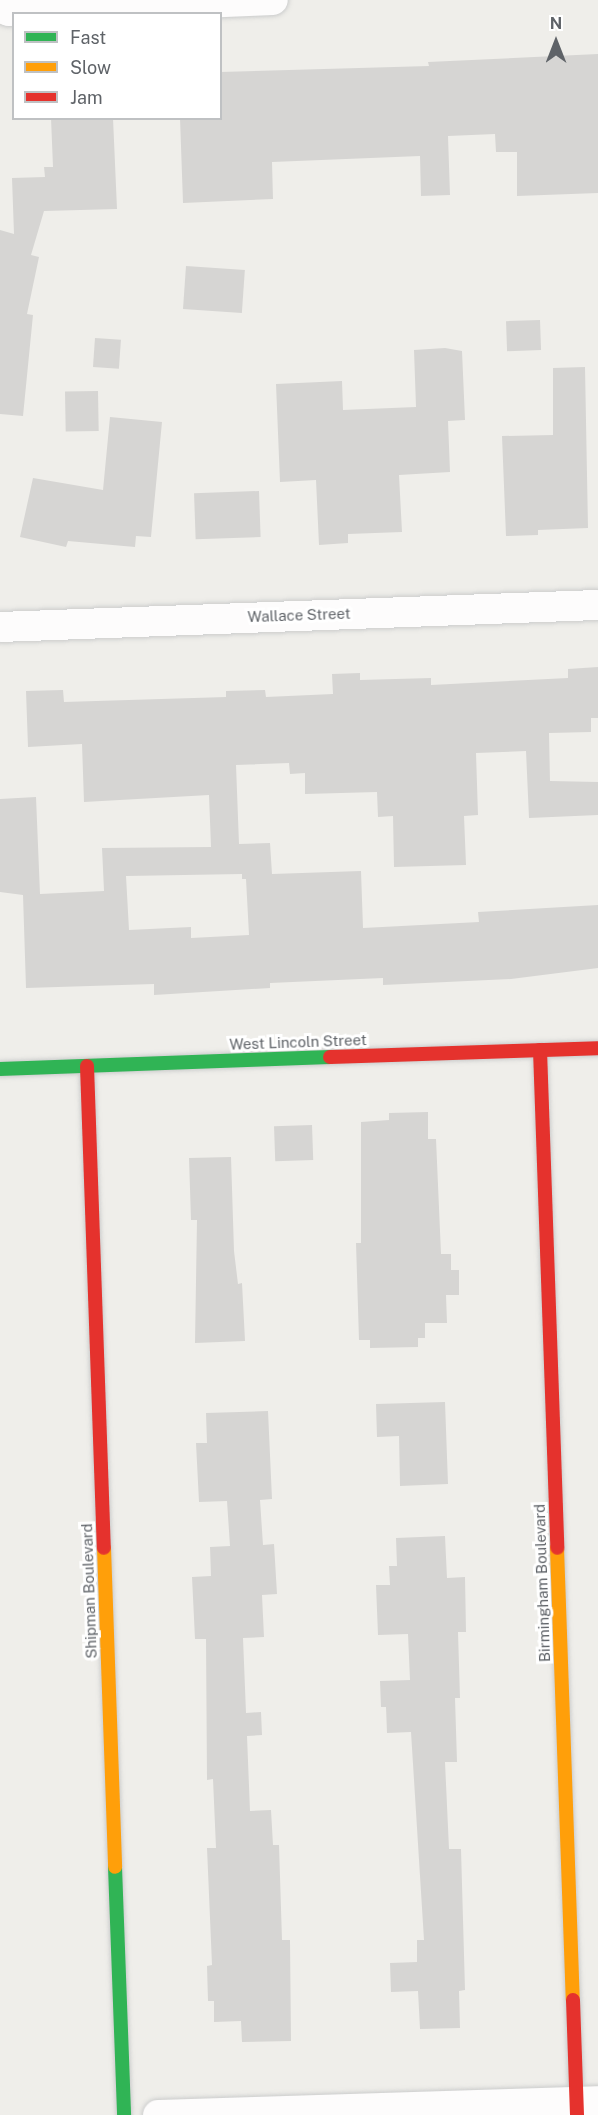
<!DOCTYPE html>
<html>
<head>
<meta charset="utf-8">
<style>
  body { margin:0 }
  #map { position:relative; width:598px; height:2115px; overflow:hidden; background:#efeeea; font-family:"Public Sans",sans-serif }
  div>[style] { position:absolute }
  [style*='--x'] { left:calc(var(--x)*1px); top:calc(var(--y)*1px); width:calc(var(--w)*1px); rotate:calc(var(--a)*1deg) }
  .building>* { inset:0; background:#d6d5d3; transform-origin:0 0 }
  .roads { filter:drop-shadow(0 0 2px #cbcccc) drop-shadow(0 0 2px #cbcccc) }
  .street>* { height:30px; margin:-15px; padding:0 15px; transform-origin:15px; border-radius:15px; background:#fdfcfc }
  .fast>* { height:14px; margin:-7px; padding:0 7px; transform-origin:7px; border-radius:7px; background:#30b455 }
  .slow>* { height:14px; margin:-7px; padding:0 7px; transform-origin:7px; border-radius:7px; background:#ff9f0a }
  .jam>* { height:14px; margin:-7px; padding:0 7px; transform-origin:7px; border-radius:7px; background:#e5322d }
  span { translate:-50% -50%; white-space:nowrap; text-align:center; line-height:1.15; -webkit-text-stroke:6px #fff; paint-order:stroke }
  .street-label { font-size:15px; color:#5f6368 }
  .legend { position:absolute; left:12px; top:12px; width:210px; height:108px; box-sizing:border-box; background:#fff; border:2px solid #bfc1c3; margin:0; padding:8px 10px; list-style:none; font-size:18px; color:#5f6368 }
  .legend li { display:flex; align-items:center; gap:12px; height:30px }
  .legend b { width:30px; border:2px solid #bfc1c3 }
  .north { position:absolute; left:526px; top:12px; width:60px; height:60px; -webkit-text-stroke:4px #fff; paint-order:stroke; rotate:0deg; font-size:16px; font-weight:700; line-height:24px; text-align:center; color:#5f6368 }
  .north::after { content:''; display:block; margin:auto; width:21px; height:27px; background:#5f6368; clip-path:polygon(50% 0,100% 100%,50% 72%,0 100%) }
</style>
</head>
<body>
<div id="map">
  <div class="building">
    <i style="clip-path:polygon(598px 54px,598px 193px,517px 196px,517px 152px,496px 152px,495px 134px,448px 136px,450px 195px,421px 196px,420px 156px,272px 162px,273px 199px,183px 203px,180px 118px,220px 118px,220px 72px,429px 66px,428px 62px)"></i>
    <i style="clip-path:polygon(51px 118px,113px 118px,117px 209px,44px 211px,31px 255px,39px 257px,27px 314px,33px 315px,23px 416px,0 414px,0 230px,14px 234px,12px 178px,45px 177px,44px 167px,53px 167px)"></i>
    <i style="left:186px;top:266px;width:59px;height:43px;rotate:4deg"></i>
    <i style="left:540px;top:320px;width:30px;height:34px;rotate:88deg"></i>
    <i style="left:95px;top:338px;width:26px;height:29px;rotate:4deg"></i>
    <i style="clip-path:polygon(445px 348px,462px 351px,465px 420px,448px 421px,450px 472px,399px 475px,402px 532px,348px 534px,348px 543px,319px 545px,316px 480px,280px 482px,276px 384px,342px 381px,343px 410px,416px 407px,414px 350px)"></i>
    <i style="clip-path:polygon(585px 367px,588px 528px,538px 530px,538px 535px,506px 536px,502px 436px,553px 435px,553px 368px)"></i>
    <i style="left:98px;top:391px;width:40px;height:33px;rotate:89deg"></i>
    <i style="clip-path:polygon(110px 417px,162px 422px,151px 537px,136px 536px,135px 547px,68px 541px,66px 547px,20px 537px,33px 478px,103px 490px)"></i>
    <i style="left:259px;top:491px;width:46px;height:65px;rotate:88deg"></i>
    <i style="clip-path:polygon(evenodd,598px 667px,598px 718px,591px 718px,591px 732px,549px 733px,550px 781px,598px 782px,598px 815px,529px 818px,526px 751px,476px 753px,478px 815px,464px 816px,466px 865px,394px 867px,393px 816px,378px 817px,377px 792px,305px 794px,305px 773px,290px 774px,289px 763px,236px 765px,239px 844px,270px 843px,272px 874px,361px 871px,363px 928px,479px 922px,478px 912px,598px 905px,598px 968px,511px 979px,383px 985px,383px 978px,270px 983px,270px 988px,154px 995px,154px 984px,26px 988px,23px 895px,0 892px,0 799px,36px 797px,40px 894px,104px 891px,102px 848px,211px 847px,209px 795px,84px 802px,82px 744px,28px 747px,26px 691px,63px 690px,64px 702px,226px 697px,226px 691px,265px 690px,266px 697px,333px 694px,332px 674px,360px 673px,360px 680px,431px 678px,431px 685px,568px 678px,568px 669px,598px 667px,242px 874px,242px 879px,246px 879px,249px 935px,191px 938px,191px 927px,129px 930px,126px 876px,242px 874px)"></i>
    <i style="clip-path:polygon(428px 1112px,428px 1139px,436px 1139px,441px 1254px,451px 1254px,451px 1270px,459px 1270px,459px 1295px,446px 1295px,447px 1323px,425px 1323px,425px 1338px,418px 1338px,418px 1347px,370px 1348px,370px 1340px,359px 1340px,356px 1243px,361px 1243px,361px 1122px,389px 1120px,389px 1113px)"></i>
    <i style="left:312px;top:1125px;width:35px;height:38px;rotate:88deg"></i>
    <i style="clip-path:polygon(231px 1157px,234px 1251px,238px 1284px,242px 1283px,245px 1341px,195px 1343px,197px 1220px,191px 1220px,189px 1158px)"></i>
    <i style="clip-path:polygon(445px 1402px,448px 1484px,400px 1486px,399px 1436px,377px 1437px,376px 1404px)"></i>
    <i style="clip-path:polygon(268px 1411px,272px 1499px,260px 1500px,263px 1545px,274px 1544px,277px 1594px,262px 1595px,264px 1637px,243px 1638px,246px 1713px,261px 1712px,262px 1735px,247px 1736px,250px 1811px,271px 1810px,273px 1845px,279px 1845px,282px 1940px,290px 1940px,291px 2041px,242px 2042px,241px 2021px,214px 2022px,214px 2001px,208px 2001px,207px 1966px,212px 1965px,207px 1848px,216px 1848px,213px 1779px,207px 1780px,206px 1639px,195px 1639px,192px 1577px,211px 1576px,210px 1547px,230px 1546px,227px 1501px,199px 1502px,196px 1443px,207px 1443px,206px 1413px)"></i>
    <i style="clip-path:polygon(445px 1536px,447px 1578px,465px 1577px,466px 1632px,458px 1632px,460px 1698px,455px 1698px,457px 1762px,445px 1762px,449px 1849px,461px 1849px,465px 1990px,459px 1991px,460px 2028px,420px 2029px,418px 1991px,391px 1992px,390px 1963px,417px 1962px,417px 1940px,424px 1940px,411px 1732px,387px 1733px,386px 1707px,381px 1707px,380px 1681px,410px 1680px,408px 1634px,378px 1635px,376px 1585px,390px 1585px,389px 1566px,397px 1566px,396px 1538px)"></i>
  </div>
  <div class="roads">
    <div class="street">
      <i style="--x:0;--y:8;--w:9;--a:18"></i>
      <i style="--x:9;--y:11;--w:264;--a:-2.4"></i>
      <i style="--x:0;--y:627;--w:598;--a:-2.11"></i>
      <i style="--x:158;--y:2115;--w:440;--a:-1.8"></i>
    </div>
    <div class="fast">
      <i style="--x:0;--y:1069;--w:330;--a:-2.1"></i>
      <i style="--x:115;--y:1867;--w:248;--a:87.9"></i>
    </div>
    <div class="slow">
      <i style="--x:104;--y:1548;--w:319;--a:88"></i>
      <i style="--x:557;--y:1548;--w:452;--a:88"></i>
    </div>
    <div class="jam">
      <i style="--x:540;--y:1050;--w:498;--a:88"></i>
      <i style="--x:330;--y:1057;--w:268;--a:-1.9"></i>
      <i style="--x:87;--y:1066;--w:482;--a:88"></i>
      <i style="--x:573;--y:2000;--w:115;--a:88"></i>
    </div>
  </div>
  <div class="street-label">
    <span style="left:299px;top:615px;rotate:-2deg">Wallace Street</span>
    <span style="left:298px;top:1042px;rotate:-2deg">West Lincoln Street</span>
    <span style="left:542px;top:1583px;rotate:-92deg">Birmingham Boulevard</span>
    <span style="left:89px;top:1591px;rotate:-92deg">Shipman Boulevard</span>
  </div>
  <ul class="legend">
  <li><b style="height:8px;background:#30b455"></b>Fast</li>
  <li><b style="height:8px;background:#ff9f0a"></b>Slow</li>
  <li><b style="height:8px;background:#e5322d"></b>Jam</li>
  </ul>
  <div class="north">N</div>
</div>
</body>
</html>
